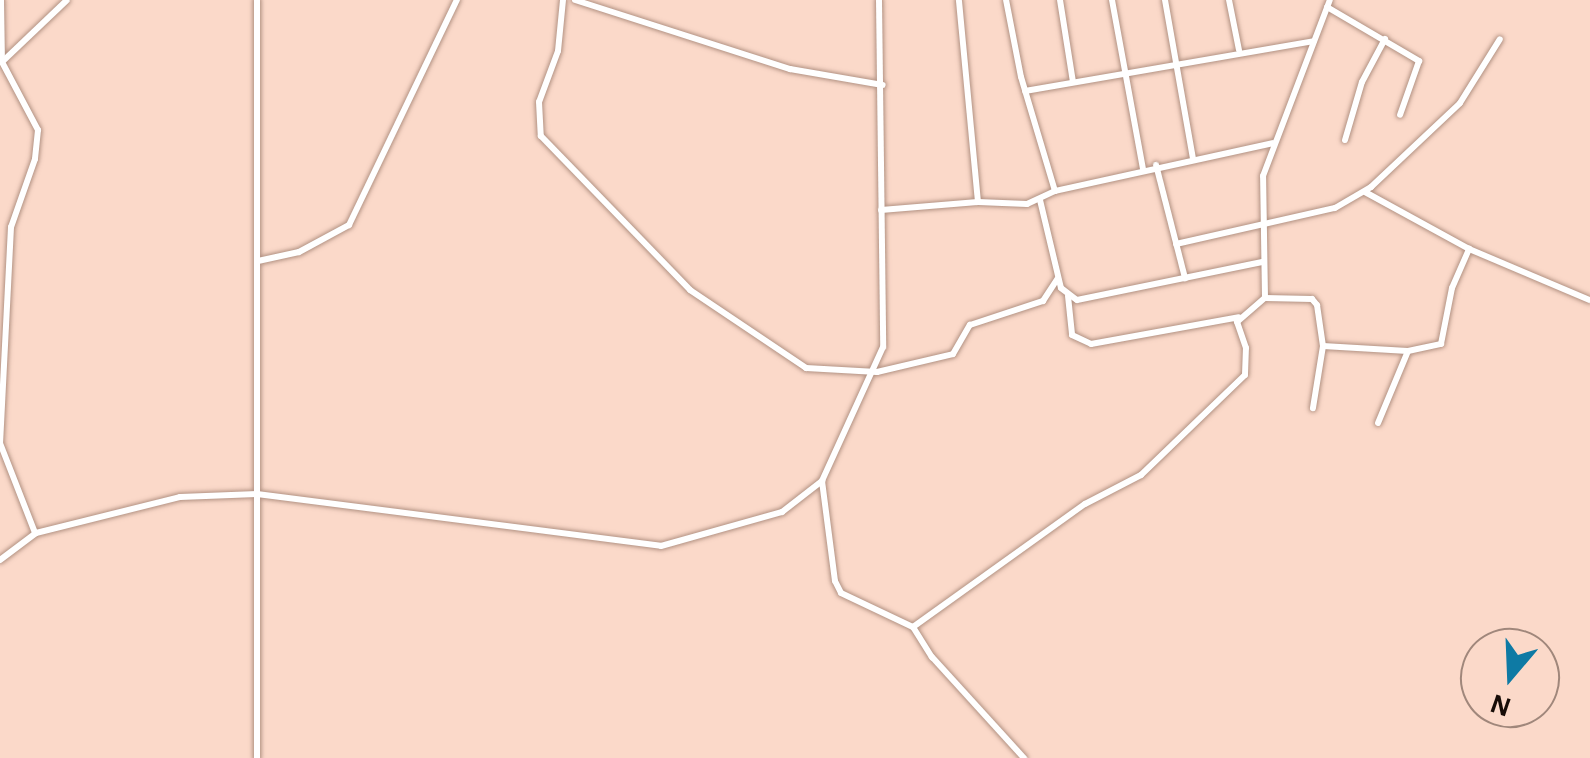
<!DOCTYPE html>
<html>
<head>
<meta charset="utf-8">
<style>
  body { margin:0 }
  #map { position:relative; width:1590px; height:758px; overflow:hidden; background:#fbd9c9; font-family:"Alegreya Sans",sans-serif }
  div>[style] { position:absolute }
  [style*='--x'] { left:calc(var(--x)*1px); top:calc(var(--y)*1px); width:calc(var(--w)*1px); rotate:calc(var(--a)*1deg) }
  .roads { filter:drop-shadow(0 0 2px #b29283) drop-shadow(0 0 2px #b29283) }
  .minor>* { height:6px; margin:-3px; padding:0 3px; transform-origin:3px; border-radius:3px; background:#fff }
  span { translate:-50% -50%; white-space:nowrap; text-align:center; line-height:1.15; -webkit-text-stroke:9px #fbd9c9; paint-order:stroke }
  .north { position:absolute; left:1460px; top:628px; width:100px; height:100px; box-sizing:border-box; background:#fbd9c9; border:2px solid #a0877b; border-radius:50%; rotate:199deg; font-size:28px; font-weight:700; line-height:40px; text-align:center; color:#170c07 }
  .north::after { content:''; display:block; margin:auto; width:35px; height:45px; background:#0e7aa4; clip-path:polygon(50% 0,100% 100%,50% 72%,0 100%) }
</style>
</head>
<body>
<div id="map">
  <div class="roads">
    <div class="minor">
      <i style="--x:1;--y:0;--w:62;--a:89.1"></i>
      <i style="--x:2;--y:62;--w:77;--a:62.1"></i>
      <i style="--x:38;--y:130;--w:29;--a:96"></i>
      <i style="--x:35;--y:159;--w:72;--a:109.4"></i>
      <i style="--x:11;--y:227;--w:216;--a:92.9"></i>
      <i style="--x:0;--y:443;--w:97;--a:68.7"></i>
      <i style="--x:257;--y:0;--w:758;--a:90"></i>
      <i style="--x:563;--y:0;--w:51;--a:95.6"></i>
      <i style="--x:558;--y:51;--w:54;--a:110.4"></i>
      <i style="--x:539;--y:102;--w:34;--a:87"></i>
      <i style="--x:541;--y:136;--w:214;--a:45.9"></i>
      <i style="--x:690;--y:290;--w:140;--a:33.9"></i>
      <i style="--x:806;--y:368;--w:71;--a:3.2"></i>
      <i style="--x:877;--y:372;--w:78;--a:-13.3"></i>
      <i style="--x:953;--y:354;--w:34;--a:-60"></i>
      <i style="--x:970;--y:325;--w:77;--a:-18.2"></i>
      <i style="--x:1043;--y:301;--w:27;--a:-57"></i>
      <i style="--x:575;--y:0;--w:226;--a:17.8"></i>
      <i style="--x:790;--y:69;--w:94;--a:9.8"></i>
      <i style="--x:879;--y:0;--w:347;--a:89.3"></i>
      <i style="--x:883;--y:347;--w:147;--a:114.5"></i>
      <i style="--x:822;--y:481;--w:101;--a:82.6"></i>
      <i style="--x:835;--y:581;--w:13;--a:63"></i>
      <i style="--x:841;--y:593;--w:80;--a:25.3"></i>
      <i style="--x:913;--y:627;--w:36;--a:58"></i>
      <i style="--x:932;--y:657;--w:137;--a:47.7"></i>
      <i style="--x:1060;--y:0;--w:83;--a:81"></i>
      <i style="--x:1112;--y:0;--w:172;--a:79.6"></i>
      <i style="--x:1165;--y:0;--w:160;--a:80"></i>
      <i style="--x:1229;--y:0;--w:51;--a:78.7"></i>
      <i style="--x:1327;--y:7;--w:107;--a:30.4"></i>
      <i style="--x:1419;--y:61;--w:57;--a:109.4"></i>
      <i style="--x:3;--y:61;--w:88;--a:-43.6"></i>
      <i style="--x:1025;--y:91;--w:293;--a:-9.8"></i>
      <i style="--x:1345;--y:140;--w:60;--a:-73.7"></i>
      <i style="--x:1362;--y:82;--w:49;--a:-61.9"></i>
      <i style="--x:1156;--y:165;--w:117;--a:75.6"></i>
      <i style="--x:1055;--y:191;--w:223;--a:-12.4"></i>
      <i style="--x:1365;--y:192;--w:119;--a:28.7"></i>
      <i style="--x:1469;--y:249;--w:131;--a:22.9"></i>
      <i style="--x:1040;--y:200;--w:90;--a:76.6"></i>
      <i style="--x:1061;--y:288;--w:20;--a:37"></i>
      <i style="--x:1077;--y:300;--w:189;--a:-11.6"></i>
      <i style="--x:978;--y:202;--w:49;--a:2.3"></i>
      <i style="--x:1027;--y:204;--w:31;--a:-25"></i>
      <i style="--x:1055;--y:191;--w:119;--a:-106.6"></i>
      <i style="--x:1021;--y:77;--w:78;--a:-101"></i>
      <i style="--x:881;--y:210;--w:97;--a:-4.7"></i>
      <i style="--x:978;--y:202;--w:203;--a:-95.4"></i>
      <i style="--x:1176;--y:244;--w:163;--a:-12.8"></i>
      <i style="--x:1335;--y:208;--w:42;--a:-30.3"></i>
      <i style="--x:1371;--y:187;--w:122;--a:-43.3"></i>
      <i style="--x:1460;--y:103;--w:75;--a:-58"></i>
      <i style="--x:258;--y:261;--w:42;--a:-12.4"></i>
      <i style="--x:299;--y:252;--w:57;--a:-28.4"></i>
      <i style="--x:349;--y:225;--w:250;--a:-64.4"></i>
      <i style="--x:1068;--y:296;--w:39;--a:84"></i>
      <i style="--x:1072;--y:335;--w:21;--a:25"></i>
      <i style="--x:1091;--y:344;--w:150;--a:-10.3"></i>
      <i style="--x:1265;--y:298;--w:47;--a:1.2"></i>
      <i style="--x:1312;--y:299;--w:8;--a:50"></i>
      <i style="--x:1317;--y:305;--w:41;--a:81.7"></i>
      <i style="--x:1323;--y:346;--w:63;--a:99.2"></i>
      <i style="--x:1323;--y:346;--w:85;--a:3.4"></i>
      <i style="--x:1408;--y:351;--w:78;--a:112.6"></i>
      <i style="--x:1408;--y:351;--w:34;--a:-12"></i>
      <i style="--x:1441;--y:344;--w:57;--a:-78.9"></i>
      <i style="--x:1452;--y:288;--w:43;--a:-66.4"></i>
      <i style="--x:0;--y:560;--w:45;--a:-36.9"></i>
      <i style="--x:36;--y:533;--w:148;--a:-14"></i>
      <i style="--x:180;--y:497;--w:77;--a:-2.2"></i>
      <i style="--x:257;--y:494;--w:407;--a:7.3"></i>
      <i style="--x:661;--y:546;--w:126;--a:-15.7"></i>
      <i style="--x:782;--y:512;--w:51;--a:-37.8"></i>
      <i style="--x:913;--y:627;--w:211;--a:-35.6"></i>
      <i style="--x:1085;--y:504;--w:63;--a:-27.4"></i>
      <i style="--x:1141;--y:475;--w:144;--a:-43.9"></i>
      <i style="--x:1245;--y:375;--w:27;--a:-88"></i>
      <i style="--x:1246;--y:348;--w:28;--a:-109"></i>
      <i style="--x:1237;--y:322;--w:37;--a:-41"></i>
      <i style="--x:1265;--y:298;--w:122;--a:-90.9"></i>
      <i style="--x:1263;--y:176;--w:188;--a:-69.2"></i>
    </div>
  </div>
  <div class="north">N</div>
</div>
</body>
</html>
